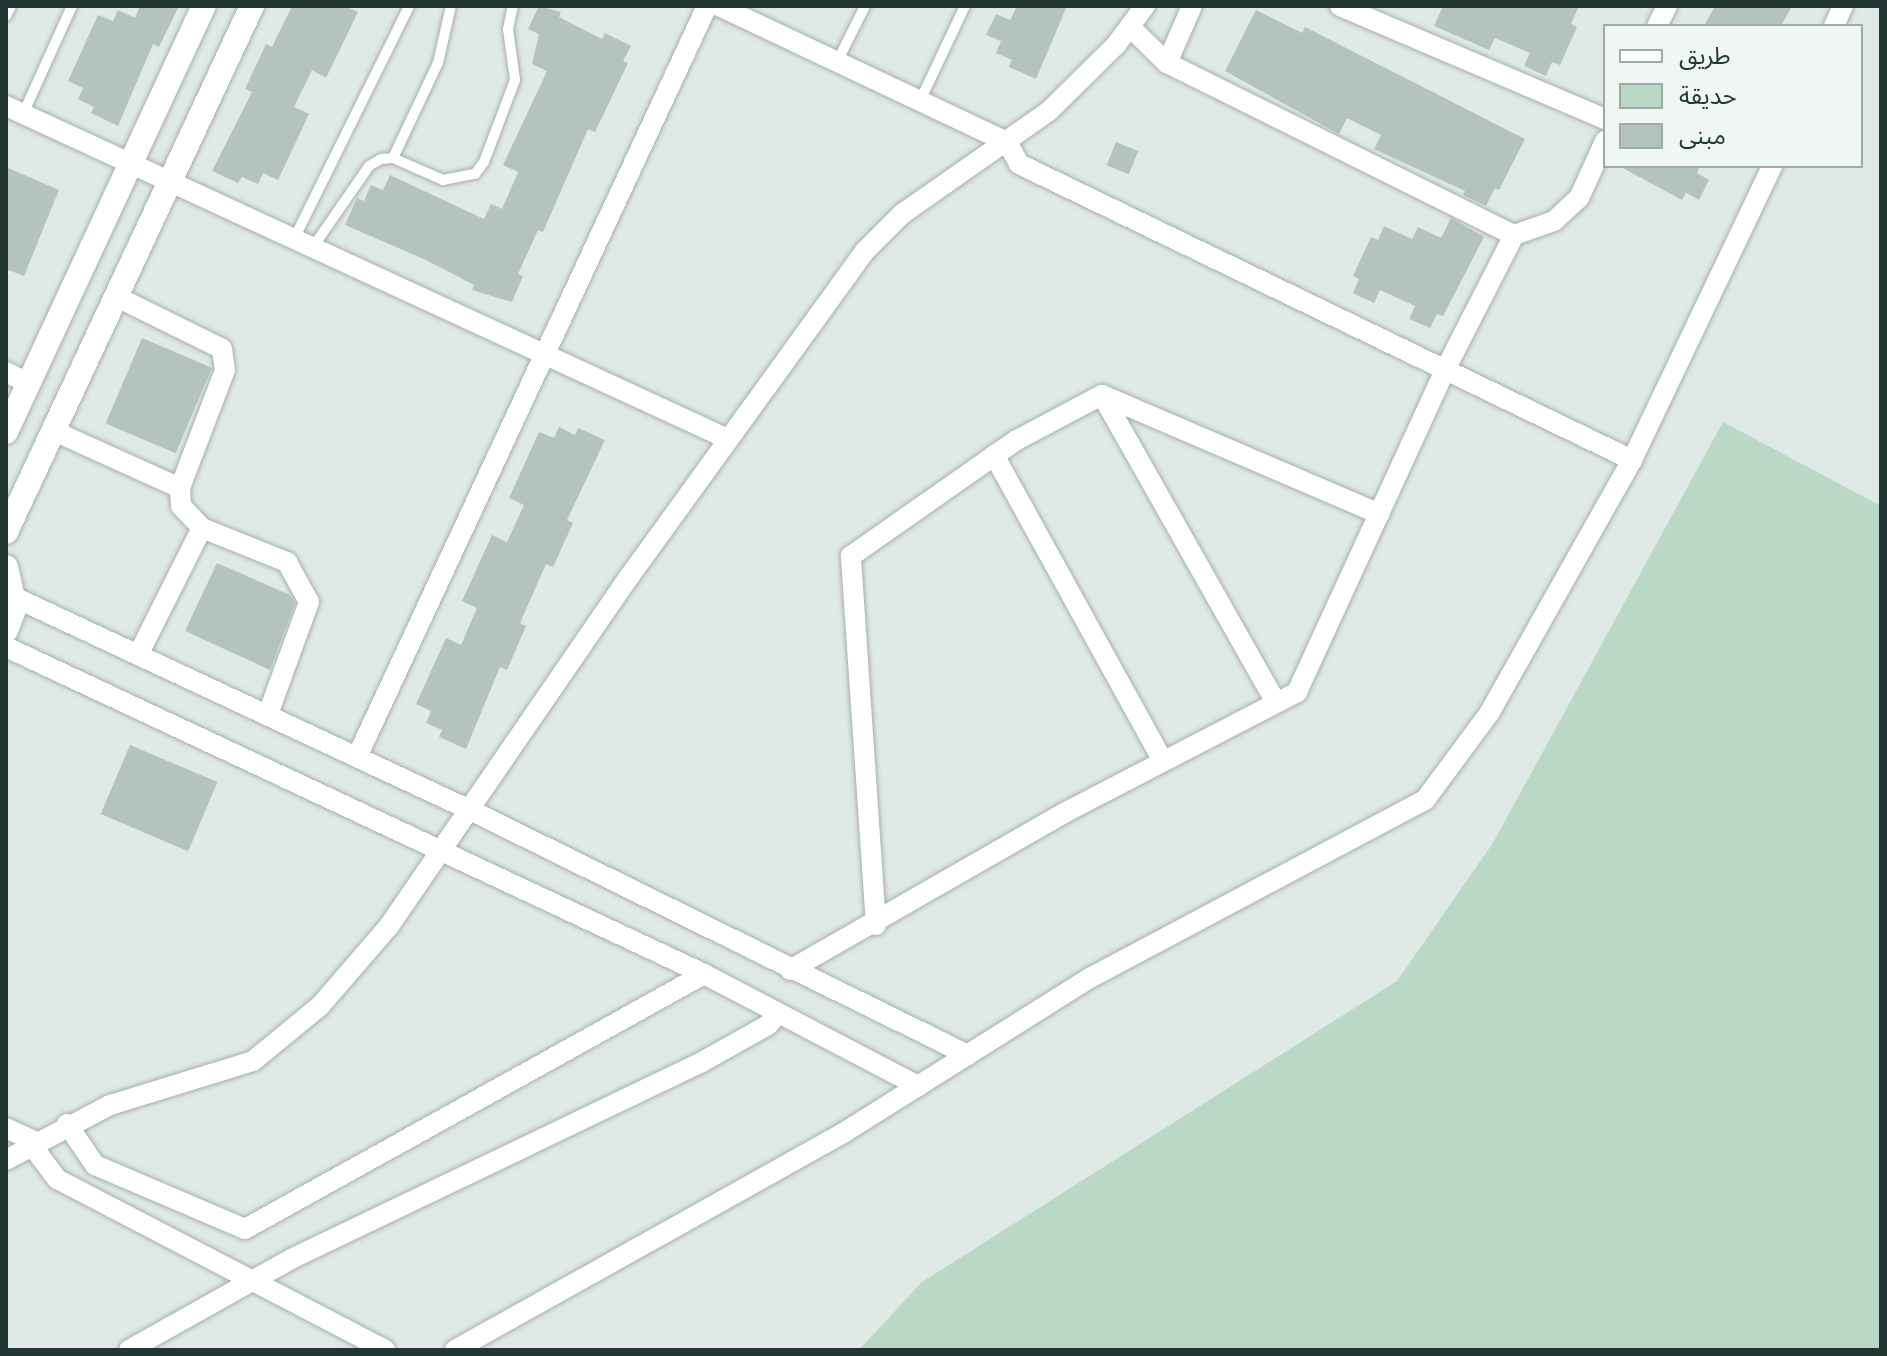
<!DOCTYPE html>
<html>
<head>
<meta charset="utf-8">
<style>
  body { margin:0 }
  #map { position:relative; width:1887px; height:1356px; overflow:hidden; background:#dfe9e6; font-family:Raleway,"Noto Sans Arabic",sans-serif }
  div>[style] { position:absolute }
  [style*='--x'] { left:calc(var(--x)*1px); top:calc(var(--y)*1px); width:calc(var(--w)*1px); rotate:calc(var(--a)*1deg) }
  .green>* { inset:0; background:#bad8c6 }
  .building>* { inset:0; background:#b5c3bf; transform-origin:0 0 }
  .roads { filter:drop-shadow(0 0 2px #a3b0ad) drop-shadow(0 0 2px #a3b0ad) }
  .lane>* { height:10px; margin:-5px; padding:0 5px; transform-origin:5px; border-radius:5px; background:#fff }
  .street>* { height:20px; margin:-10px; padding:0 10px; transform-origin:10px; border-radius:10px; background:#fff }
  .secondary>* { height:24px; margin:-12px; padding:0 12px; transform-origin:12px; border-radius:12px; background:#fff }
  span { translate:-50% -50%; white-space:nowrap; text-align:center; line-height:1.15; -webkit-text-stroke:6px #eff6f3; paint-order:stroke }
  .frame { position:absolute; inset:0; border:8px solid #223734; pointer-events:none }
  .legend { position:absolute; left:1603px; top:24px; width:260px; height:144px; box-sizing:border-box; background:#eff6f3; border:2px solid #9daaa7; margin:0; padding:10px 14px; list-style:none; font-size:24px; color:#223734 }
  .legend li { display:flex; align-items:center; gap:16px; height:40px }
  .legend b { width:40px; border:2px solid #9daaa7 }
</style>
</head>
<body>
<div id="map">
  <div class="green">
    <i style="clip-path:polygon(1723px 422px,1881px 506px,1881px 1350px,859px 1350px,922px 1282px,1397px 981px,1493px 843px)"></i>
  </div>
  <div class="building">
    <i style="clip-path:polygon(140px 6px,179px 6px,159px 47px,153px 44px,118px 126px,91px 113px,94px 107px,78px 99px,83px 88px,68px 81px,98px 15px,113px 21px,118px 10px,135px 18px)"></i>
    <i style="clip-path:polygon(292px 6px,345px 6px,358px 12px,326px 78px,312px 70px,294px 107px,309px 114px,278px 180px,263px 173px,258px 184px,242px 177px,238px 183px,212px 171px,252px 92px,245px 89px,266px 44px,272px 47px)"></i>
    <i style="clip-path:polygon(539px 6px,561px 12px,559px 17px,602px 39px,605px 33px,631px 46px,623px 61px,628px 63px,595px 132px,588px 129px,543px 232px,538px 230px,518px 274px,523px 276px,512px 302px,472px 290px,474px 285px,426px 260px,345px 225px,357px 198px,364px 201px,371px 185px,383px 190px,390px 175px,484px 219px,491px 204px,502px 209px,518px 172px,503px 165px,547px 71px,532px 64px,539px 34px,528px 29px)"></i>
    <i style="clip-path:polygon(1017px 6px,1067px 6px,1036px 79px,1009px 67px,1012px 60px,996px 53px,1001px 41px,986px 35px,996px 14px,1010px 20px)"></i>
    <i style="clip-path:polygon(1443px 6px,1579px 6px,1571px 24px,1577px 27px,1560px 65px,1552px 62px,1546px 76px,1524px 66px,1530px 53px,1495px 38px,1489px 50px,1434px 26px)"></i>
    <i style="clip-path:polygon(1715px 6px,1792px 6px,1781px 26px,1704px 26px)"></i>
    <i style="clip-path:polygon(1256px 10px,1302px 33px,1305px 27px,1525px 139px,1499px 190px,1495px 188px,1486px 206px,1463px 195px,1465px 191px,1374px 149px,1381px 135px,1347px 118px,1339px 134px,1225px 71px)"></i>
    <i style="left:1116px;top:142px;width:24px;height:25px;rotate:22deg"></i>
    <i style="clip-path:polygon(1619px 166px,1700px 166px,1697px 173px,1709px 180px,1699px 200px,1686px 193px,1682px 200px)"></i>
    <i style="clip-path:polygon(6px 167px,59px 190px,24px 276px,6px 269px)"></i>
    <i style="clip-path:polygon(1451px 218px,1484px 237px,1443px 316px,1437px 314px,1430px 328px,1409px 319px,1415px 306px,1380px 290px,1374px 303px,1353px 293px,1359px 279px,1353px 276px,1371px 237px,1378px 240px,1384px 226px,1412px 239px,1418px 227px,1441px 238px)"></i>
    <i style="left:142px;top:338px;width:76px;height:93px;rotate:23deg"></i>
    <i style="clip-path:polygon(559px 427px,575px 435px,578px 428px,605px 440px,567px 520px,573px 523px,553px 567px,546px 564px,520px 623px,526px 626px,507px 670px,500px 667px,466px 749px,439px 737px,442px 730px,426px 723px,431px 711px,416px 704px,446px 638px,461px 645px,477px 608px,462px 601px,492px 535px,507px 542px,524px 505px,509px 498px,539px 432px,554px 438px)"></i>
    <i style="clip-path:polygon(217px 563px,290px 595px,295px 603px,270px 670px,185px 631px)"></i>
    <i style="left:130px;top:745px;width:95px;height:75px;rotate:23deg"></i>
  </div>
  <div class="roads">
    <div class="lane">
      <i style="--x:6;--y:16;--w:11;--a:-63"></i>
      <i style="--x:837;--y:62;--w:63;--a:-63.4"></i>
      <i style="--x:920;--y:101;--w:105;--a:-64.7"></i>
      <i style="--x:23;--y:114;--w:119;--a:-65.6"></i>
      <i style="--x:393;--y:158;--w:105;--a:-64.7"></i>
      <i style="--x:438;--y:63;--w:58;--a:-77.2"></i>
      <i style="--x:294;--y:239;--w:260;--a:-63.7"></i>
      <i style="--x:313;--y:247;--w:98;--a:-55.3"></i>
      <i style="--x:369;--y:166;--w:14;--a:-30"></i>
      <i style="--x:381;--y:159;--w:12;--a:-5"></i>
      <i style="--x:393;--y:158;--w:55;--a:23.7"></i>
      <i style="--x:443;--y:180;--w:33;--a:-11"></i>
      <i style="--x:475;--y:174;--w:15;--a:-53"></i>
      <i style="--x:484;--y:162;--w:88;--a:-69.3"></i>
      <i style="--x:515;--y:80;--w:51;--a:-97.8"></i>
      <i style="--x:508;--y:29;--w:24;--a:-78"></i>
    </div>
    <div class="street">
      <i style="--x:719;--y:6;--w:318;--a:25.3"></i>
      <i style="--x:1007;--y:142;--w:25;--a:61"></i>
      <i style="--x:1019;--y:164;--w:681;--a:25.77"></i>
      <i style="--x:1340;--y:6;--w:288;--a:23.1"></i>
      <i style="--x:1657;--y:26;--w:22;--a:-63"></i>
      <i style="--x:1834;--y:26;--w:22;--a:-66"></i>
      <i style="--x:1130;--y:27;--w:52;--a:44.2"></i>
      <i style="--x:1167;--y:63;--w:387;--a:26.4"></i>
      <i style="--x:1167;--y:63;--w:62;--a:-66.3"></i>
      <i style="--x:6;--y:106;--w:795;--a:24.76"></i>
      <i style="--x:117;--y:297;--w:117;--a:26.3"></i>
      <i style="--x:222;--y:349;--w:21;--a:82"></i>
      <i style="--x:225;--y:370;--w:126;--a:110.9"></i>
      <i style="--x:180;--y:488;--w:18;--a:87"></i>
      <i style="--x:181;--y:506;--w:30;--a:46"></i>
      <i style="--x:202;--y:528;--w:92;--a:21.8"></i>
      <i style="--x:287;--y:562;--w:46;--a:61.2"></i>
      <i style="--x:309;--y:602;--w:119;--a:110.1"></i>
      <i style="--x:6;--y:372;--w:27;--a:27"></i>
      <i style="--x:1102;--y:395;--w:353;--a:60.5"></i>
      <i style="--x:54;--y:431;--w:138;--a:24.3"></i>
      <i style="--x:994;--y:455;--w:347;--a:61.1"></i>
      <i style="--x:14;--y:597;--w:503;--a:25.04"></i>
      <i style="--x:470;--y:810;--w:555;--a:26.2"></i>
      <i style="--x:6;--y:647;--w:771;--a:25.1"></i>
      <i style="--x:704;--y:974;--w:242;--a:27.6"></i>
      <i style="--x:138;--y:655;--w:142;--a:-63.3"></i>
      <i style="--x:357;--y:757;--w:829;--a:-65.01"></i>
      <i style="--x:876;--y:925;--w:370;--a:-93.9"></i>
      <i style="--x:851;--y:556;--w:200;--a:-35"></i>
      <i style="--x:1015;--y:441;--w:98;--a:-27.9"></i>
      <i style="--x:1102;--y:395;--w:302;--a:23.2"></i>
      <i style="--x:790;--y:970;--w:316;--a:-29.8"></i>
      <i style="--x:1064;--y:813;--w:263;--a:-27.4"></i>
      <i style="--x:1297;--y:692;--w:354;--a:-65.3"></i>
      <i style="--x:1445;--y:370;--w:152;--a:-62.9"></i>
      <i style="--x:1514;--y:235;--w:42;--a:-19.3"></i>
      <i style="--x:1554;--y:221;--w:34;--a:-43"></i>
      <i style="--x:1579;--y:198;--w:63;--a:-65.5"></i>
      <i style="--x:67;--y:1124;--w:50;--a:55.7"></i>
      <i style="--x:95;--y:1165;--w:163;--a:23.1"></i>
      <i style="--x:245;--y:1229;--w:525;--a:-29.05"></i>
      <i style="--x:6;--y:1128;--w:31;--a:25"></i>
      <i style="--x:30;--y:1143;--w:45;--a:53.1"></i>
      <i style="--x:57;--y:1179;--w:370;--a:27.5"></i>
      <i style="--x:6;--y:1160;--w:118;--a:-27.9"></i>
      <i style="--x:110;--y:1105;--w:150;--a:-17.1"></i>
      <i style="--x:253;--y:1061;--w:87;--a:-39.4"></i>
      <i style="--x:320;--y:1006;--w:106;--a:-49.2"></i>
      <i style="--x:389;--y:926;--w:424;--a:-55.5"></i>
      <i style="--x:629;--y:577;--w:404;--a:-54.1"></i>
      <i style="--x:866;--y:250;--w:51;--a:-45"></i>
      <i style="--x:902;--y:214;--w:179;--a:-35"></i>
      <i style="--x:1049;--y:111;--w:94;--a:-44.6"></i>
      <i style="--x:1116;--y:45;--w:49;--a:-53.4"></i>
      <i style="--x:129;--y:1350;--w:186;--a:-29.3"></i>
      <i style="--x:291;--y:1259;--w:454;--a:-25.6"></i>
      <i style="--x:700;--y:1063;--w:78;--a:-29.2"></i>
      <i style="--x:768;--y:1025;--w:15;--a:-48"></i>
      <i style="--x:455;--y:1350;--w:447;--a:-29.2"></i>
      <i style="--x:845;--y:1132;--w:289;--a:-32.2"></i>
      <i style="--x:1090;--y:978;--w:379;--a:-28"></i>
      <i style="--x:1425;--y:800;--w:109;--a:-53.5"></i>
      <i style="--x:1490;--y:712;--w:289;--a:-60.6"></i>
      <i style="--x:1632;--y:460;--w:326;--a:-64.5"></i>
    </div>
    <div class="secondary">
      <i style="--x:6;--y:432;--w:470;--a:-65.1"></i>
      <i style="--x:6;--y:532;--w:581;--a:-64.94"></i>
      <i style="--x:6;--y:567;--w:41;--a:77.3"></i>
      <i style="--x:15;--y:607;--w:25;--a:111"></i>
    </div>
  </div>
  <div class="frame"></div>
  <ul class="legend">
  <li><b style="height:10px;background:#fff"></b>طريق</li>
  <li><b style="height:22px;background:#bad8c6"></b>حديقة</li>
  <li><b style="height:22px;background:#b5c3bf"></b>مبنى</li>
  </ul>
</div>
</body>
</html>
